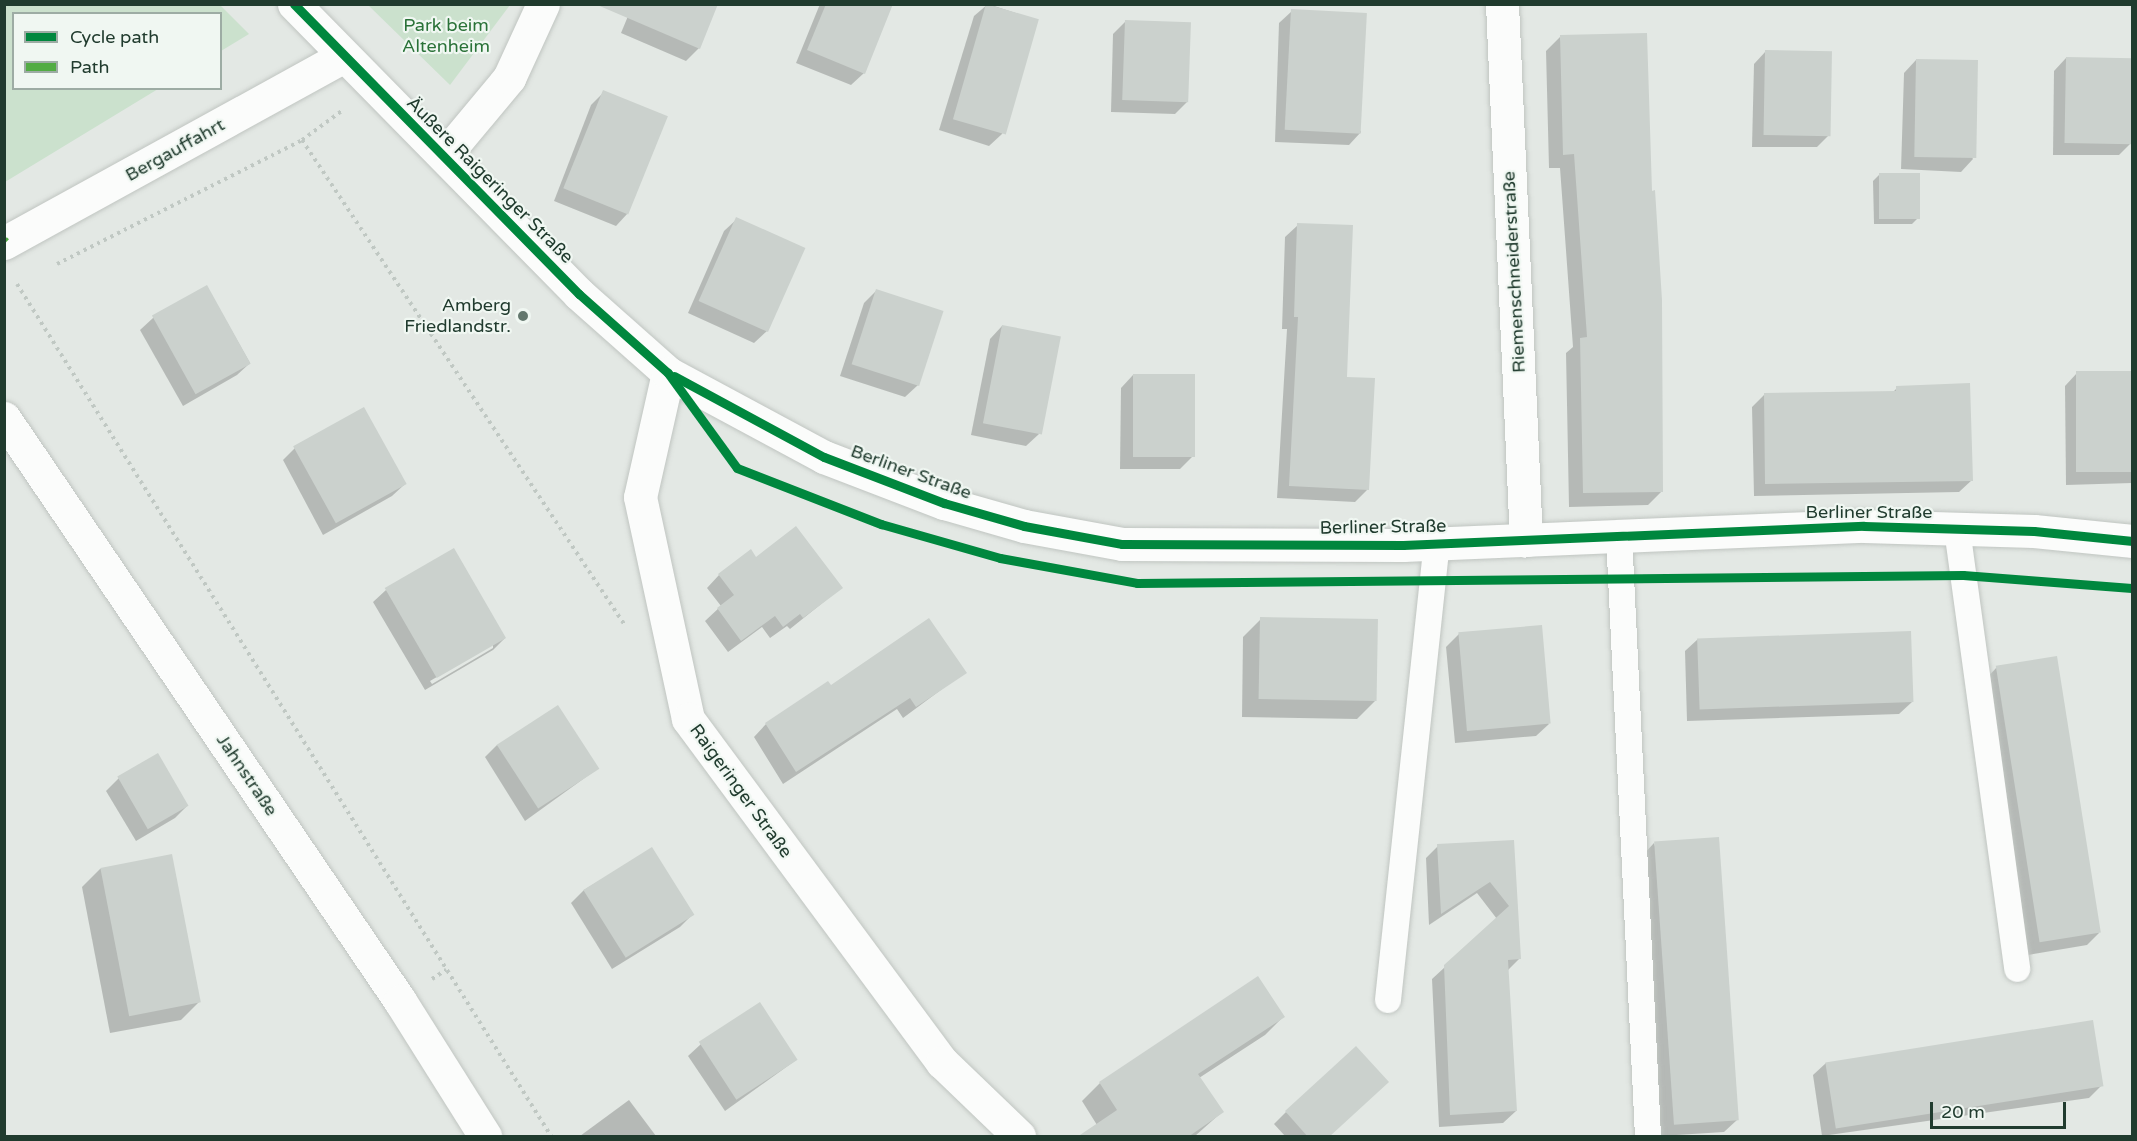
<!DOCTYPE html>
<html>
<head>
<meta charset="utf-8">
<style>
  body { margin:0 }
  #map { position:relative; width:2137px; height:1141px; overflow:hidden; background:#e3e8e4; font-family:"Varela Round",sans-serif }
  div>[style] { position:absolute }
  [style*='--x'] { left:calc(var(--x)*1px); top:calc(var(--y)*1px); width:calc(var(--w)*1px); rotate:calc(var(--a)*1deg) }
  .green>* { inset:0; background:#cbe1cd }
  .shadow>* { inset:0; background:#0003 }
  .building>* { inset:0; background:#cbd1cd; transform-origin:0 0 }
  .path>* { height:4px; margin-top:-2px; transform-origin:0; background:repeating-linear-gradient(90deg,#c0c8c3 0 3px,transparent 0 7.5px) }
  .roads { filter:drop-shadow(0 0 2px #c0c5c1) drop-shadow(0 0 2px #c0c5c1) }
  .service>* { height:26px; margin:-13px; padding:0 13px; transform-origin:13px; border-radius:13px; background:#fbfcfb }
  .minor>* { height:33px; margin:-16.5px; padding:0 16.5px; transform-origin:16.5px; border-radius:16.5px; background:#fbfcfb }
  .tertiary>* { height:33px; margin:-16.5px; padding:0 16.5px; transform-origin:16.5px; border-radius:16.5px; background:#fbfcfb }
  .quiet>* { height:8px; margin-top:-4px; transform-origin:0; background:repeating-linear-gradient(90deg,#52ac44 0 15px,transparent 0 23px) }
  .cycleway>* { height:9px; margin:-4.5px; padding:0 4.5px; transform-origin:4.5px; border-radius:4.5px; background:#00873e }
  .dots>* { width:16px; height:16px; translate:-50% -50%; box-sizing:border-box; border:3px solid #f0f7f2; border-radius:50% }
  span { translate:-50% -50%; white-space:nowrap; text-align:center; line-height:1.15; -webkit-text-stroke:4.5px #f0f7f2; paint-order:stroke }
  .park-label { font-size:18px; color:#2a7238 }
  .street-label { font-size:18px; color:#203b2e }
  .poi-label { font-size:18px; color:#203b2e }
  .right { translate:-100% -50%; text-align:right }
  .frame { position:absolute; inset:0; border:6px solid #203b2e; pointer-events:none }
  .legend { position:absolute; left:12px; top:12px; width:210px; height:78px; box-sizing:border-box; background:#f0f7f2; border:2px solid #9daca4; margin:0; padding:8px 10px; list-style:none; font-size:18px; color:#203b2e }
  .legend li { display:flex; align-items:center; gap:12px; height:30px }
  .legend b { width:30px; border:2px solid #9daca4 }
  .scale { position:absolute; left:1930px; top:1102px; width:136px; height:27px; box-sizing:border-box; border:3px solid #203b2e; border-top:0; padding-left:8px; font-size:18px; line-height:21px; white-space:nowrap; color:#203b2e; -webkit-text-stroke:4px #f0f7f2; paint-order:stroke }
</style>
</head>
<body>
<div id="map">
  <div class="green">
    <i style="clip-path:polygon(5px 4px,220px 5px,249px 34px,221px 51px,220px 14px,14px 14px,14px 88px,158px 89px,5px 182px)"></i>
    <i style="clip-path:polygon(368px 5px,510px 5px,450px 85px)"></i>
  </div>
  <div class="shadow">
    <i style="clip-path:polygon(633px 4px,699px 48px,686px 61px,621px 33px)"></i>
    <i style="clip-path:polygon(820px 4px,892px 4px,864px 73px,851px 85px,796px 63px)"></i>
    <i style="clip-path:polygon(988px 4px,1037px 20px,1002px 134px,989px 146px,939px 130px,974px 16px)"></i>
    <i style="clip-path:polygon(1292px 11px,1361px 132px,1349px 145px,1275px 142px,1279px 23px)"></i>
    <i style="clip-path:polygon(1126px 21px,1188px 101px,1175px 114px,1111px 112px,1113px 34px)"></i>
    <i style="clip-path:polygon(1560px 37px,1662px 491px,1648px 505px,1569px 507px,1566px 353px,1573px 347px,1560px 168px,1549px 168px,1546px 51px)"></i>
    <i style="clip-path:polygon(1766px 51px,1829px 135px,1817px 147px,1752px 147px,1754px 64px)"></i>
    <i style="clip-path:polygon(2066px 58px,2131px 143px,2119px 155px,2053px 155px,2054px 71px)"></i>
    <i style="clip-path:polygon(1916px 60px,1973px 159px,1961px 172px,1901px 169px,1904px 73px)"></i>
    <i style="clip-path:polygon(604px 92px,628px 213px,616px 226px,554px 201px,591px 105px)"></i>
    <i style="clip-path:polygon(1879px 175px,1918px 218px,1912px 224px,1874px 224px,1873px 181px)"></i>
    <i style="clip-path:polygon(737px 219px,767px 331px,754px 343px,688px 313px,724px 231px)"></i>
    <i style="clip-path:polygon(1298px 225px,1345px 378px,1367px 490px,1355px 502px,1277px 498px,1287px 329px,1282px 329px,1285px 237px)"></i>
    <i style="clip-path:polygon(207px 287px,250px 363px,237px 375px,183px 406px,140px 330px,153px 318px)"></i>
    <i style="clip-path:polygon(877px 290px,918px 385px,905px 397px,840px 376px,864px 303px)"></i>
    <i style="clip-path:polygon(1002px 326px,1039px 434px,1026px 446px,971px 435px,990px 339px)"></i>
    <i style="clip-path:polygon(2132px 372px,2132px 483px,2066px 485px,2065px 386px,2077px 373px)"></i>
    <i style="clip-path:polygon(1133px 375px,1192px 457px,1180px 469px,1120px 469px,1121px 388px)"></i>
    <i style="clip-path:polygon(1897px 388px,1972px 480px,1959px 492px,1754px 496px,1752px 407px,1764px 395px,1892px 393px)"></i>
    <i style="clip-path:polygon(295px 448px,405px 484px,392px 496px,323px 535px,283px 460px)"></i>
    <i style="clip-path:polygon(756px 559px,841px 588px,790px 629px,787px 626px,770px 638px,762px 627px,728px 652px,705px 621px,721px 606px,707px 588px,719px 575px)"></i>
    <i style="clip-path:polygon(evenodd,386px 590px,505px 638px,493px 650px,425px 690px,373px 602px,386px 590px,493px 644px,493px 648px,432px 684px,430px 681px,493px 644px)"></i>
    <i style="clip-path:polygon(1261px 619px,1375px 701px,1357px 719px,1242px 717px,1243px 637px)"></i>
    <i style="clip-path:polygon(1459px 634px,1549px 724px,1536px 736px,1455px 743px,1446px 647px)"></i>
    <i style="clip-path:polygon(1698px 639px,1912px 702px,1899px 714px,1687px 721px,1685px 651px)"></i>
    <i style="clip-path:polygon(1997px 667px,2099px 933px,2087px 945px,2028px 955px,1985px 680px)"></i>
    <i style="clip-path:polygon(965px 672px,903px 718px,897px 709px,783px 784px,754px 737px,766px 724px,830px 687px)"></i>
    <i style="clip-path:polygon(497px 745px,597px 769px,525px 821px,485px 757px)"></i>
    <i style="clip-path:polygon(157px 755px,187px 806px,175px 818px,136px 841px,106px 791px,119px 778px)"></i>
    <i style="clip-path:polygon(1513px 841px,1519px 959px,1507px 971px,1516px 1111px,1503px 1123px,1439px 1127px,1432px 979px,1497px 919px,1477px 893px,1429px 925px,1426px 858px,1438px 846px)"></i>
    <i style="clip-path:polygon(1654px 843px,1737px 1120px,1724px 1132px,1661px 1136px,1642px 856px)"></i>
    <i style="clip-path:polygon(652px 849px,692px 915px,680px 927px,612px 969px,571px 903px,584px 890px)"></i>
    <i style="clip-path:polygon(171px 856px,199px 1002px,181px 1020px,110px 1033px,82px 887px,100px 869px)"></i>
    <i style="clip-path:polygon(1283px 1017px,1265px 1035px,1199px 1078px,1222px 1112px,1195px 1136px,1080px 1136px,1097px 1125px,1082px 1101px,1100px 1083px)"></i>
    <i style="clip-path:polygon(701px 1044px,796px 1060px,725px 1111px,688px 1056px)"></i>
    <i style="clip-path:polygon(1826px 1063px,2101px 1086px,2089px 1098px,1822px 1136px,1813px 1075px)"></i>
    <i style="clip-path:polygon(629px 1100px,656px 1136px,580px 1136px)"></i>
    <i style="clip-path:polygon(1286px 1112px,1328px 1136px,1285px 1136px,1274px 1124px)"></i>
  </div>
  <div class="building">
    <i style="clip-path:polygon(595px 4px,718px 4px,700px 49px)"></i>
    <i style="clip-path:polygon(826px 4px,893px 4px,865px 74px,807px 50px)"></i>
    <i style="left:986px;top:4px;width:55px;height:120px;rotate:16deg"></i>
    <i style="left:1291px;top:9px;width:76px;height:121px;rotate:3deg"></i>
    <i style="left:1125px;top:20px;width:66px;height:80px;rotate:2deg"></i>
    <i style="clip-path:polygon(1647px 33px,1652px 191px,1655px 190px,1662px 300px,1663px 492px,1583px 493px,1580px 338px,1587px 337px,1574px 154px,1563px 155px,1560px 35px)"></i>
    <i style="left:1765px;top:50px;width:67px;height:85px;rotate:1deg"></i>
    <i style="left:2066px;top:57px;width:67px;height:86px;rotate:1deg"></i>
    <i style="left:1916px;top:59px;width:62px;height:98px;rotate:1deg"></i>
    <i style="left:603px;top:90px;width:70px;height:106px;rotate:22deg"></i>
    <i style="left:1879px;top:173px;width:41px;height:46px"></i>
    <i style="left:736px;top:217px;width:76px;height:92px;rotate:24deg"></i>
    <i style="clip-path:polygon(1297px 223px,1353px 225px,1347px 377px,1375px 378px,1369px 490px,1289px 486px,1298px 317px,1294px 317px)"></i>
    <i style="left:207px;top:285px;width:90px;height:63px;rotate:61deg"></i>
    <i style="left:876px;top:289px;width:71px;height:79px;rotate:18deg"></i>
    <i style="left:1002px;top:325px;width:60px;height:100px;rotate:11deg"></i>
    <i style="left:2133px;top:371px;width:101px;height:57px;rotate:90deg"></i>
    <i style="left:1133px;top:374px;width:62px;height:83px"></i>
    <i style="clip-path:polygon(1970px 383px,1973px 481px,1765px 484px,1764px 393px,1896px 391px,1896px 386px)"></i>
    <i style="left:364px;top:407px;width:88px;height:81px;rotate:61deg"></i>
    <i style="clip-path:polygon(796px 526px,843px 588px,803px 618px,800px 614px,783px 627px,775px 616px,741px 641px,717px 608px,734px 595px,718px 574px,751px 549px,756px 557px)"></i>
    <i style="left:454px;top:548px;width:104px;height:80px;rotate:60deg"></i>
    <i style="left:1260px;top:617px;width:118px;height:82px;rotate:1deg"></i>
    <i style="clip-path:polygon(929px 618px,967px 673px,916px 707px,910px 698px,796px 772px,765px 723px,828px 681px,831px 685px)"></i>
    <i style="left:1542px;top:625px;width:99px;height:84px;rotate:85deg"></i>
    <i style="left:1911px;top:631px;width:71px;height:214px;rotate:88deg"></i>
    <i style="left:2057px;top:656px;width:280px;height:62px;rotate:81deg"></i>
    <i style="left:558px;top:705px;width:76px;height:73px;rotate:57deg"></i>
    <i style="left:158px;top:753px;width:61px;height:47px;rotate:60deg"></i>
    <i style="left:1719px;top:837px;width:284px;height:65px;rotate:86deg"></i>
    <i style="clip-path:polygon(1514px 840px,1521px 959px,1508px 960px,1517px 1111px,1450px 1115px,1444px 965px,1509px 906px,1490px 882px,1441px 914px,1437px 844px)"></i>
    <i style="left:652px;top:847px;width:80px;height:81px;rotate:58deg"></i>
    <i style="left:172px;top:854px;width:151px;height:73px;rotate:79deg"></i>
    <i style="clip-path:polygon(1258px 976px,1285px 1017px,1198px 1074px,1224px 1112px,1188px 1137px,1077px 1137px,1117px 1110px,1099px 1082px)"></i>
    <i style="left:760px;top:1002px;width:69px;height:73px;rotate:57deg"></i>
    <i style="left:2093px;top:1020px;width:67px;height:271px;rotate:81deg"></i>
    <i style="clip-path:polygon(1356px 1046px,1389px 1082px,1329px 1137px,1308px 1137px,1285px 1111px)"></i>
  </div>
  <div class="path">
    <i style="--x:302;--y:140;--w:581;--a:56.36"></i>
    <i style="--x:57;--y:264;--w:275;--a:-26.8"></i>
    <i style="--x:302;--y:140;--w:51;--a:-36.2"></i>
    <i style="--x:17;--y:284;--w:1006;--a:57.92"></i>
    <i style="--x:432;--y:979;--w:17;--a:-33"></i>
  </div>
  <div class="roads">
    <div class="service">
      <i style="--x:1957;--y:529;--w:444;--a:82.2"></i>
      <i style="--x:1619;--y:535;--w:602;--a:87.24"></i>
      <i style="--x:1388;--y:1000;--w:460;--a:-83.9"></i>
    </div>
    <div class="minor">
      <i style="--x:1502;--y:4;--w:537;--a:87.44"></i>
      <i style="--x:668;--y:373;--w:127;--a:102.7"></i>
      <i style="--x:640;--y:497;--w:227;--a:77.8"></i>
      <i style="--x:688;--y:719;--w:427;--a:53.5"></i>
      <i style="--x:942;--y:1062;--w:107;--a:43.9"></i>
    </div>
    <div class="tertiary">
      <i style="--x:294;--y:4;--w:407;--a:45.5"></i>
      <i style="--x:579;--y:294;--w:119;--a:41.6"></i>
      <i style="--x:668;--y:373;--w:177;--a:28.3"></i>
      <i style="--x:824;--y:457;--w:129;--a:21"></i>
      <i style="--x:944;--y:503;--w:83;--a:16"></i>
      <i style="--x:1024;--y:526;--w:100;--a:10.4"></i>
      <i style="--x:1122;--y:544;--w:281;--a:0.2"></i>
      <i style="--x:1403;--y:545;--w:461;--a:-2.4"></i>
      <i style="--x:1864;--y:526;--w:170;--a:1.7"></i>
      <i style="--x:2034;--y:531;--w:99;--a:5.8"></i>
      <i style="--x:444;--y:156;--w:102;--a:-50.2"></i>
      <i style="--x:509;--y:78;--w:81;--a:-65.3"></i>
      <i style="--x:4;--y:243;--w:388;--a:-28.8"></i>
      <i style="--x:4;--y:418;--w:705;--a:55.81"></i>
      <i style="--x:400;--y:1001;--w:160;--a:57.8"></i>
    </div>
  </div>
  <div class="quiet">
    <i style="--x:4;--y:240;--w:3;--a:45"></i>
  </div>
  <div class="cycleway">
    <i style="--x:294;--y:4;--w:407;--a:45.5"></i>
    <i style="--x:579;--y:294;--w:119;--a:41.6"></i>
    <i style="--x:668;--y:373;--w:117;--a:54"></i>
    <i style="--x:737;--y:468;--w:155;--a:21.3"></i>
    <i style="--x:881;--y:524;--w:124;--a:15.9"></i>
    <i style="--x:1000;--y:558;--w:139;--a:10.3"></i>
    <i style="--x:1137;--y:583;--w:826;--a:-0.55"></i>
    <i style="--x:1963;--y:575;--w:169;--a:4.4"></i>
    <i style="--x:674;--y:376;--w:170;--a:28.4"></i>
    <i style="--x:824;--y:457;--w:129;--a:21"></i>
    <i style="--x:944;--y:503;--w:83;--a:16"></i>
    <i style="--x:1024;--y:526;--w:100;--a:10.4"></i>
    <i style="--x:1122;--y:544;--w:281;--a:0.2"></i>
    <i style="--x:1403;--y:545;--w:461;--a:-2.4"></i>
    <i style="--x:1864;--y:526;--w:170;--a:1.7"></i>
    <i style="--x:2034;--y:531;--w:99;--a:5.8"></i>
  </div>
  <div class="dots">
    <i style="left:523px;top:316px;background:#64786e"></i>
  </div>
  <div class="park-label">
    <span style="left:446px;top:36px">Park beim<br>Altenheim</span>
  </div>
  <div class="street-label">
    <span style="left:175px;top:150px;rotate:-29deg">Bergauffahrt</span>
    <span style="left:490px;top:180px;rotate:45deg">Äußere Raigeringer Straße</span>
    <span style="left:1514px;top:272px;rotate:-93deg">Riemenschneiderstraße</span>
    <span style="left:911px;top:472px;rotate:20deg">Berliner Straße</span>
    <span style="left:1869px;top:512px">Berliner Straße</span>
    <span style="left:1383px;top:527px;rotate:-1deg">Berliner Straße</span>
    <span style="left:247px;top:775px;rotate:56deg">Jahnstraße</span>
    <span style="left:741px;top:791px;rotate:54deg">Raigeringer Straße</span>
  </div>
  <div class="poi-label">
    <span class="right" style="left:511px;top:316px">Amberg<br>Friedlandstr.</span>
  </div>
  <div class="frame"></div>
  <ul class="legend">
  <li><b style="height:8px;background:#00873e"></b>Cycle path</li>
  <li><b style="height:8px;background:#52ac44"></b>Path</li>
  </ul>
  <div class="scale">20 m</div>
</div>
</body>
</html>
